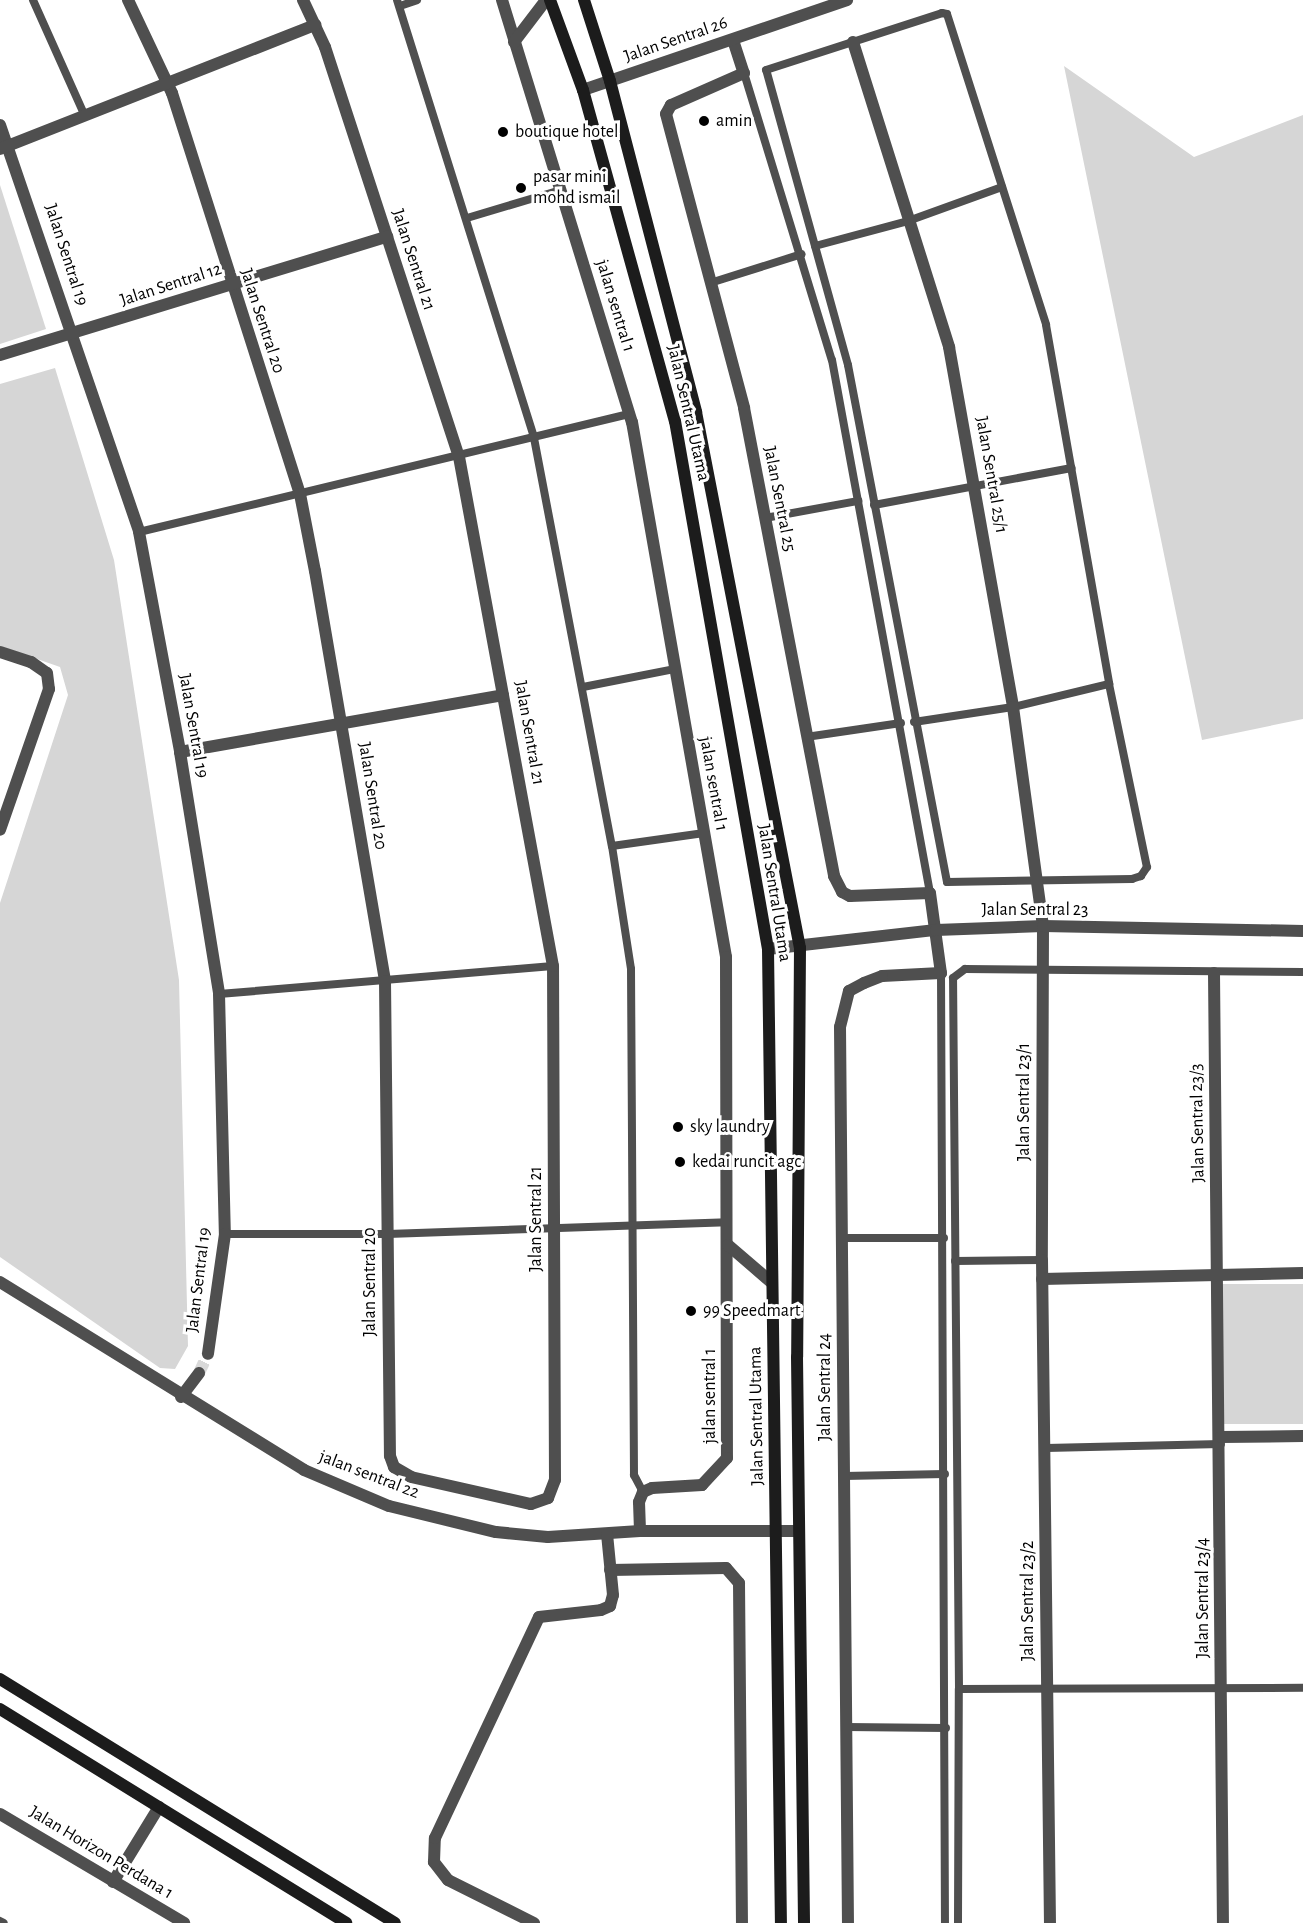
<!DOCTYPE html>
<html>
<head>
<meta charset="utf-8">
<style>
  body { margin:0 }
  #map { position:relative; width:1303px; height:1923px; overflow:hidden; background:#fff; font-family:"Alegreya Sans",sans-serif }
  div>[style] { position:absolute }
  [style*='--x'] { left:calc(var(--x)*1px); top:calc(var(--y)*1px); width:calc(var(--w)*1px); rotate:calc(var(--a)*1deg) }
  .green>* { inset:0; background:#d6d6d6; transform-origin:0 0 }
  .street-tunnel>* { height:12px; margin-top:-6px; transform-origin:0; background:repeating-linear-gradient(90deg,#d9d9d9 0 12px,transparent 0 18px) }
  .lane>* { height:8px; margin:-4px; padding:0 4px; transform-origin:4px; border-radius:4px; background:#4f4f4f }
  .street>* { height:12px; margin:-6px; padding:0 6px; transform-origin:6px; border-radius:6px; background:#4f4f4f }
  .secondary>* { height:12px; margin:-6px; padding:0 6px; transform-origin:6px; border-radius:6px; background:#1c1c1c }
  .dots>* { width:16px; height:16px; translate:-50% -50%; box-sizing:border-box; border:3px solid #fff; border-radius:50% }
  span { translate:-50% -50%; white-space:nowrap; text-align:center; line-height:1.15; -webkit-text-stroke:6px #fff; paint-order:stroke }
  .street-label { font-size:18px; color:#000 }
  .poi-label { font-size:18px; color:#000 }
  .left { translate:0 -50%; text-align:left }
</style>
</head>
<body>
<div id="map">
  <div class="green">
    <i style="clip-path:polygon(1064px 66px,1194px 157px,1303px 115px,1303px 719px,1202px 740px)"></i>
    <i style="clip-path:polygon(0 185px,46px 329px,0 344px)"></i>
    <i style="clip-path:polygon(55px 368px,114px 560px,179px 980px,188px 1346px,175px 1369px,160px 1368px,0 1257px,0 903px,68px 695px,60px 667px,0 646px,0 384px)"></i>
    <i style="left:1303px;top:1284px;width:140px;height:84px;rotate:90deg"></i>
  </div>
  <div class="street-tunnel">
    <i style="--x:199;--y:1373;--w:21;--a:-65"></i>
  </div>
  <div class="lane">
    <i style="--x:33;--y:0;--w:127;--a:65.9"></i>
    <i style="--x:397;--y:0;--w:459;--a:72.6"></i>
    <i style="--x:534;--y:438;--w:415;--a:79.2"></i>
    <i style="--x:612;--y:846;--w:124;--a:81.2"></i>
    <i style="--x:631;--y:969;--w:506;--a:89.66"></i>
    <i style="--x:634;--y:1475;--w:19;--a:62"></i>
    <i style="--x:400;--y:6;--w:18;--a:-19"></i>
    <i style="--x:942;--y:13;--w:5;--a:11"></i>
    <i style="--x:947;--y:14;--w:326;--a:72.3"></i>
    <i style="--x:1046;--y:325;--w:364;--a:80"></i>
    <i style="--x:1109;--y:684;--w:187;--a:78.3"></i>
    <i style="--x:1147;--y:867;--w:11;--a:124"></i>
    <i style="--x:1141;--y:876;--w:9;--a:162"></i>
    <i style="--x:1132;--y:879;--w:185;--a:179.1"></i>
    <i style="--x:947;--y:882;--w:526;--a:-100.84"></i>
    <i style="--x:848;--y:365;--w:306;--a:-105.5"></i>
    <i style="--x:766;--y:70;--w:185;--a:-17.9"></i>
    <i style="--x:744;--y:73;--w:300;--a:73"></i>
    <i style="--x:832;--y:360;--w:542;--a:79.58"></i>
    <i style="--x:467;--y:218;--w:98;--a:-16.6"></i>
    <i style="--x:815;--y:246;--w:96;--a:-15"></i>
    <i style="--x:908;--y:221;--w:100;--a:-19.9"></i>
    <i style="--x:710;--y:283;--w:96;--a:-17.5"></i>
    <i style="--x:874;--y:505;--w:201;--a:-10.6"></i>
    <i style="--x:765;--y:518;--w:95;--a:-10.4"></i>
    <i style="--x:139;--y:532;--w:504;--a:-13.54"></i>
    <i style="--x:583;--y:687;--w:94;--a:-11.1"></i>
    <i style="--x:914;--y:722;--w:100;--a:-8.6"></i>
    <i style="--x:1013;--y:707;--w:99;--a:-13.5"></i>
    <i style="--x:806;--y:737;--w:96;--a:-8.4"></i>
    <i style="--x:612;--y:846;--w:93;--a:-8"></i>
    <i style="--x:941;--y:973;--w:950;--a:89.76"></i>
    <i style="--x:219;--y:994;--w:335;--a:-4.8"></i>
    <i style="--x:225;--y:1234;--w:163;--a:0"></i>
    <i style="--x:388;--y:1234;--w:339;--a:-2"></i>
    <i style="--x:842;--y:1238;--w:102;--a:0"></i>
    <i style="--x:955;--y:1261;--w:87;--a:-0.7"></i>
    <i style="--x:1046;--y:1448;--w:175;--a:-1.3"></i>
    <i style="--x:844;--y:1476;--w:101;--a:-1.1"></i>
    <i style="--x:959;--y:1689;--w:344;--a:-0.2"></i>
    <i style="--x:846;--y:1727;--w:100;--a:0.6"></i>
    <i style="--x:0;--y:1921;--w:4;--a:27"></i>
    <i style="--x:958;--y:1923;--w:234;--a:-89.8"></i>
    <i style="--x:959;--y:1689;--w:711;--a:-90.48"></i>
    <i style="--x:953;--y:978;--w:15;--a:-37"></i>
    <i style="--x:965;--y:969;--w:338;--a:0.5"></i>
  </div>
  <div class="street">
    <i style="--x:128;--y:0;--w:103;--a:64.7"></i>
    <i style="--x:172;--y:93;--w:421;--a:72.3"></i>
    <i style="--x:300;--y:494;--w:78;--a:79"></i>
    <i style="--x:315;--y:571;--w:416;--a:80.3"></i>
    <i style="--x:385;--y:981;--w:475;--a:89.4"></i>
    <i style="--x:390;--y:1456;--w:12;--a:70"></i>
    <i style="--x:394;--y:1467;--w:20;--a:30"></i>
    <i style="--x:411;--y:1477;--w:123;--a:12.7"></i>
    <i style="--x:531;--y:1504;--w:18;--a:-19"></i>
    <i style="--x:548;--y:1498;--w:19;--a:-69"></i>
    <i style="--x:555;--y:1480;--w:514;--a:-90.22"></i>
    <i style="--x:553;--y:966;--w:518;--a:-100.46"></i>
    <i style="--x:459;--y:457;--w:431;--a:-108.1"></i>
    <i style="--x:325;--y:47;--w:52;--a:-115.1"></i>
    <i style="--x:502;--y:0;--w:442;--a:72.9"></i>
    <i style="--x:632;--y:422;--w:543;--a:80.03"></i>
    <i style="--x:726;--y:957;--w:501;--a:89.89"></i>
    <i style="--x:727;--y:1458;--w:37;--a:133"></i>
    <i style="--x:702;--y:1485;--w:50;--a:176.6"></i>
    <i style="--x:652;--y:1488;--w:10;--a:156"></i>
    <i style="--x:643;--y:1492;--w:11;--a:112"></i>
    <i style="--x:639;--y:1502;--w:29;--a:88"></i>
    <i style="--x:733;--y:40;--w:35;--a:72"></i>
    <i style="--x:744;--y:73;--w:80;--a:156.3"></i>
    <i style="--x:671;--y:105;--w:10;--a:119"></i>
    <i style="--x:666;--y:114;--w:304;--a:75.1"></i>
    <i style="--x:744;--y:408;--w:477;--a:79.1"></i>
    <i style="--x:834;--y:876;--w:18;--a:63"></i>
    <i style="--x:842;--y:892;--w:9;--a:27"></i>
    <i style="--x:850;--y:896;--w:80;--a:-2.1"></i>
    <i style="--x:930;--y:893;--w:81;--a:82.2"></i>
    <i style="--x:941;--y:973;--w:59;--a:177.1"></i>
    <i style="--x:882;--y:976;--w:19;--a:159"></i>
    <i style="--x:864;--y:983;--w:17;--a:152"></i>
    <i style="--x:849;--y:991;--w:37;--a:104"></i>
    <i style="--x:840;--y:1027;--w:896;--a:89.49"></i>
    <i style="--x:514;--y:42;--w:53;--a:-52.7"></i>
    <i style="--x:853;--y:42;--w:320;--a:72.5"></i>
    <i style="--x:949;--y:347;--w:366;--a:79.9"></i>
    <i style="--x:1013;--y:707;--w:221;--a:82.2"></i>
    <i style="--x:1043;--y:926;--w:334;--a:90.2"></i>
    <i style="--x:1042;--y:1260;--w:663;--a:89.31"></i>
    <i style="--x:583;--y:90;--w:279;--a:-18.8"></i>
    <i style="--x:0;--y:125;--w:430;--a:71.1"></i>
    <i style="--x:139;--y:532;--w:224;--a:79.4"></i>
    <i style="--x:180;--y:752;--w:245;--a:80.8"></i>
    <i style="--x:219;--y:994;--w:240;--a:88.6"></i>
    <i style="--x:225;--y:1234;--w:121;--a:98.1"></i>
    <i style="--x:0;--y:149;--w:339;--a:-21.5"></i>
    <i style="--x:0;--y:355;--w:405;--a:-17"></i>
    <i style="--x:0;--y:652;--w:33;--a:18"></i>
    <i style="--x:31;--y:662;--w:19;--a:35"></i>
    <i style="--x:47;--y:673;--w:16;--a:83"></i>
    <i style="--x:49;--y:689;--w:149;--a:109.2"></i>
    <i style="--x:180;--y:752;--w:328;--a:-10"></i>
    <i style="--x:768;--y:949;--w:169;--a:-6.5"></i>
    <i style="--x:936;--y:930;--w:107;--a:-2.1"></i>
    <i style="--x:1043;--y:926;--w:260;--a:1.1"></i>
    <i style="--x:1214;--y:973;--w:950;--a:89.46"></i>
    <i style="--x:728;--y:1245;--w:57;--a:40.7"></i>
    <i style="--x:1042;--y:1279;--w:261;--a:-1.3"></i>
    <i style="--x:0;--y:1282;--w:357;--a:31.7"></i>
    <i style="--x:304;--y:1470;--w:92;--a:23"></i>
    <i style="--x:389;--y:1506;--w:110;--a:13.7"></i>
    <i style="--x:496;--y:1532;--w:52;--a:5.5"></i>
    <i style="--x:548;--y:1537;--w:92;--a:-3.7"></i>
    <i style="--x:640;--y:1531;--w:159;--a:0"></i>
    <i style="--x:181;--y:1397;--w:30;--a:-53"></i>
    <i style="--x:1221;--y:1437;--w:82;--a:-0.7"></i>
    <i style="--x:610;--y:1570;--w:116;--a:-1"></i>
    <i style="--x:726;--y:1568;--w:20;--a:49"></i>
    <i style="--x:739;--y:1583;--w:340;--a:89.5"></i>
    <i style="--x:0;--y:1814;--w:214;--a:30.6"></i>
    <i style="--x:113;--y:1882;--w:88;--a:-58.5"></i>
    <i style="--x:534;--y:1923;--w:96;--a:-153.4"></i>
    <i style="--x:448;--y:1880;--w:23;--a:-128"></i>
    <i style="--x:434;--y:1862;--w:24;--a:-88"></i>
    <i style="--x:435;--y:1838;--w:244;--a:-64.8"></i>
    <i style="--x:539;--y:1617;--w:62;--a:-6.4"></i>
    <i style="--x:601;--y:1610;--w:10;--a:-24"></i>
    <i style="--x:610;--y:1606;--w:11;--a:-75"></i>
    <i style="--x:613;--y:1595;--w:61;--a:-95.6"></i>
  </div>
  <div class="secondary">
    <i style="--x:550;--y:0;--w:96;--a:69.9"></i>
    <i style="--x:583;--y:90;--w:344;--a:74.5"></i>
    <i style="--x:675;--y:421;--w:536;--a:80.01"></i>
    <i style="--x:768;--y:949;--w:974;--a:89.24"></i>
    <i style="--x:584;--y:0;--w:85;--a:72.2"></i>
    <i style="--x:610;--y:81;--w:342;--a:75.4"></i>
    <i style="--x:696;--y:412;--w:546;--a:79.02"></i>
    <i style="--x:800;--y:948;--w:409;--a:90.4"></i>
    <i style="--x:797;--y:1357;--w:566;--a:89.29"></i>
    <i style="--x:0;--y:1679;--w:464;--a:31.7"></i>
    <i style="--x:0;--y:1709;--w:407;--a:31.7"></i>
  </div>
  <div class="dots">
    <i style="left:704px;top:121px;background:#000"></i>
    <i style="left:503px;top:132px;background:#000"></i>
    <i style="left:521px;top:188px;background:#000"></i>
    <i style="left:678px;top:1127px;background:#000"></i>
    <i style="left:680px;top:1162px;background:#000"></i>
    <i style="left:691px;top:1311px;background:#000"></i>
  </div>
  <div class="street-label">
    <span style="left:676px;top:40px;rotate:-19deg">Jalan Sentral 26</span>
    <span style="left:66px;top:255px;rotate:72deg">Jalan Sentral 19</span>
    <span style="left:413px;top:260px;rotate:72deg">Jalan Sentral 21</span>
    <span style="left:171px;top:285px;rotate:-18deg">Jalan Sentral 12</span>
    <span style="left:615px;top:306px;rotate:73deg">jalan sentral 1</span>
    <span style="left:262px;top:321px;rotate:72deg">Jalan Sentral 20</span>
    <span style="left:688px;top:413px;rotate:77deg">Jalan Sentral Utama</span>
    <span style="left:991px;top:475px;rotate:80deg">Jalan Sentral 25/1</span>
    <span style="left:779px;top:499px;rotate:79deg">Jalan Sentral 25</span>
    <span style="left:193px;top:726px;rotate:80deg">Jalan Sentral 19</span>
    <span style="left:529px;top:733px;rotate:80deg">Jalan Sentral 21</span>
    <span style="left:713px;top:784px;rotate:80deg">jalan sentral 1</span>
    <span style="left:372px;top:796px;rotate:81deg">Jalan Sentral 20</span>
    <span style="left:774px;top:893px;rotate:81deg">Jalan Sentral Utama</span>
    <span style="left:1035px;top:910px">Jalan Sentral 23</span>
    <span style="left:1024px;top:1102px;rotate:-90deg">Jalan Sentral 23/1</span>
    <span style="left:1198px;top:1123px;rotate:-91deg">Jalan Sentral 23/3</span>
    <span style="left:536px;top:1219px;rotate:-90deg">Jalan Sentral 21</span>
    <span style="left:199px;top:1280px;rotate:-83deg">Jalan Sentral 19</span>
    <span style="left:370px;top:1282px;rotate:-90deg">Jalan Sentral 20</span>
    <span style="left:825px;top:1387px;rotate:-90deg">Jalan Sentral 24</span>
    <span style="left:710px;top:1396px;rotate:-90deg">jalan sentral 1</span>
    <span style="left:757px;top:1416px;rotate:-91deg">Jalan Sentral Utama</span>
    <span style="left:369px;top:1475px;rotate:21deg">jalan sentral 22</span>
    <span style="left:1203px;top:1598px;rotate:-90deg">Jalan Sentral 23/4</span>
    <span style="left:1028px;top:1601px;rotate:-90deg">Jalan Sentral 23/2</span>
    <span style="left:101px;top:1853px;rotate:31deg">Jalan Horizon Perdana 1</span>
  </div>
  <div class="poi-label">
    <span class="left" style="left:716px;top:121px">amin</span>
    <span class="left" style="left:515px;top:132px">boutique hotel</span>
    <span class="left" style="left:533px;top:188px">pasar mini<br>mohd ismail</span>
    <span class="left" style="left:690px;top:1127px">sky laundry</span>
    <span class="left" style="left:692px;top:1162px">kedai runcit agc</span>
    <span class="left" style="left:703px;top:1311px">99 Speedmart</span>
  </div>
</div>
</body>
</html>
